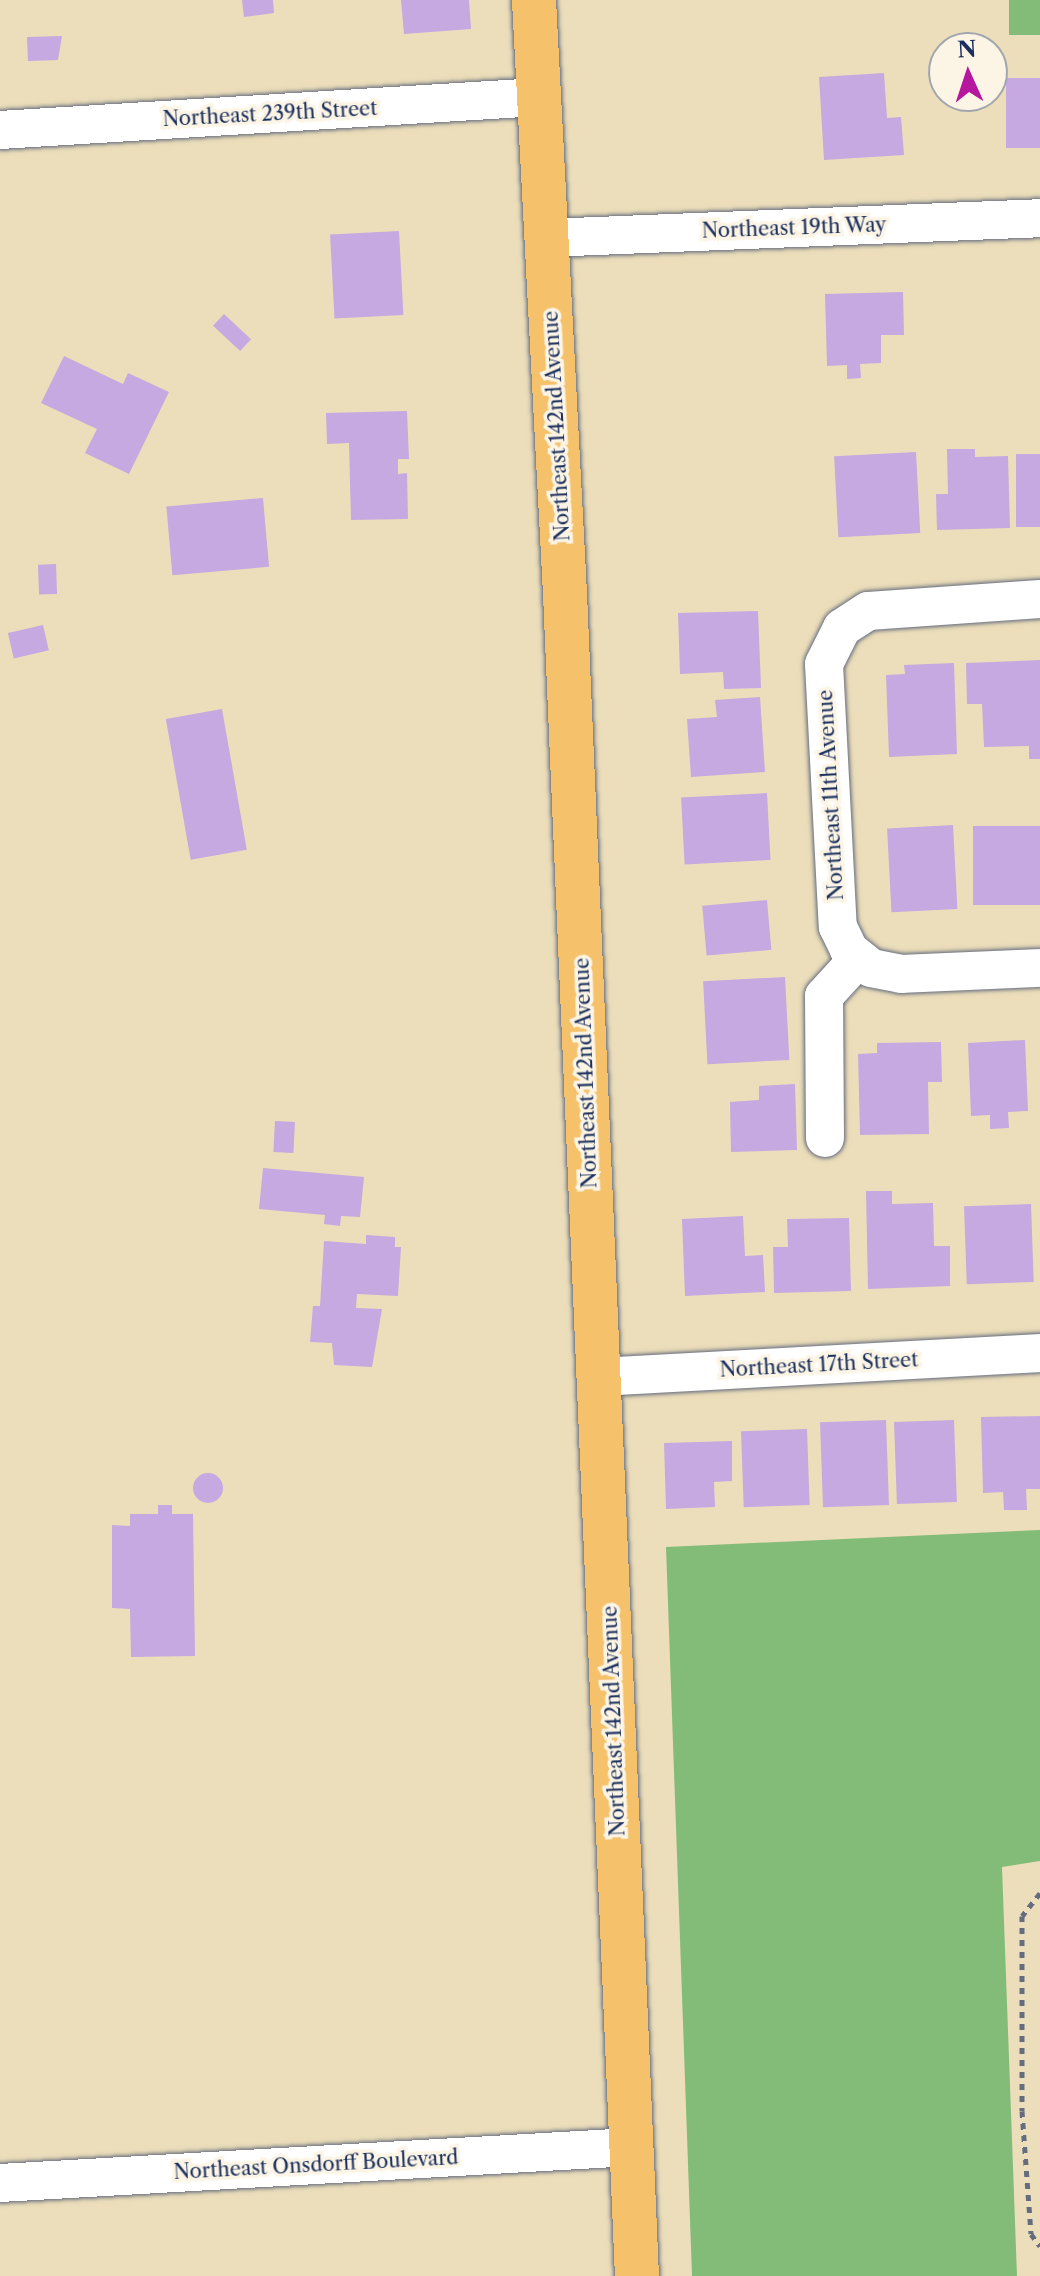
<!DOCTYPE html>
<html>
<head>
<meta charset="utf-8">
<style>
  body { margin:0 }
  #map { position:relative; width:1040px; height:2276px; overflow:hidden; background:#ecdeba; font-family:"Libre Caslon Text",serif }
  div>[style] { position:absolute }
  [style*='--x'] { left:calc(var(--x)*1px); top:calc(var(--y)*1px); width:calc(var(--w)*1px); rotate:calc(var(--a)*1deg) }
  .forest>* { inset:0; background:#83bc78; transform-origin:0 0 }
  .building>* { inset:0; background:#c5a9e0; transform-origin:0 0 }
  .round { border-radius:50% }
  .path>* { height:5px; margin-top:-2.5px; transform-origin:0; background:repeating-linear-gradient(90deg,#646c7e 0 6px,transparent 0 12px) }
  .roads { filter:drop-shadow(0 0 2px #646c7e) drop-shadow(0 0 2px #646c7e) }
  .minor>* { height:38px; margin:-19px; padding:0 19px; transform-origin:19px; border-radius:19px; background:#fff }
  .major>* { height:44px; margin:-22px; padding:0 22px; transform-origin:22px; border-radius:22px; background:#f5c16b }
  span { translate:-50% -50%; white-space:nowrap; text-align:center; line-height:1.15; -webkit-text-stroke:7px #fcf5e5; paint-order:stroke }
  .street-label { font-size:20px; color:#1b2f5e }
  .north { position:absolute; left:928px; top:32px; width:80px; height:80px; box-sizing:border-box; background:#fcf5e5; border:2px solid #a2a6af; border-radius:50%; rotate:357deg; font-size:22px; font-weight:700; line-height:32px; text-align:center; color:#1b2f5e }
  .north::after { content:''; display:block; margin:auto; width:28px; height:36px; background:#b5179e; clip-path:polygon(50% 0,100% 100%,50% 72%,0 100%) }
</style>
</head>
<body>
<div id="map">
  <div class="forest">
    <i style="left:1009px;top:0;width:31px;height:35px"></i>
    <i style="clip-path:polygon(1040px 1530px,1040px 1861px,1002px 1867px,1017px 2276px,692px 2276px,666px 1547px)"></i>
  </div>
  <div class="building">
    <i style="clip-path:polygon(242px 0,273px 0,274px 13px,244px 17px)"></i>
    <i style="clip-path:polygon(401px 0,469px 0,471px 29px,404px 34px)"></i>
    <i style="clip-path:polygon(62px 36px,58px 60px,28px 61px,27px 37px)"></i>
    <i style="clip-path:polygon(884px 73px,887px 118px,901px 117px,904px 155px,824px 160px,819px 77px)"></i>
    <i style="left:1006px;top:78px;width:34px;height:70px"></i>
    <i style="left:399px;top:231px;width:84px;height:69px;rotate:87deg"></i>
    <i style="clip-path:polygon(903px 292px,904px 335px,881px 335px,881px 363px,860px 364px,861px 378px,847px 379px,847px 365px,827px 366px,825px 294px)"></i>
    <i style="left:224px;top:314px;width:37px;height:16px;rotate:43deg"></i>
    <i style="clip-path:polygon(64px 356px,123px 384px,128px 373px,169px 392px,129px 474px,85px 453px,97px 429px,41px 403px)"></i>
    <i style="clip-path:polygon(407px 411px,409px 459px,398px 459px,398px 474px,407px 473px,408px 519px,351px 520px,349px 443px,327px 444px,326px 413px)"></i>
    <i style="clip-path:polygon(947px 449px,975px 449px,975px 457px,1008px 456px,1010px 528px,937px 530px,936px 494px,948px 494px)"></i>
    <i style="left:916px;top:452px;width:81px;height:82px;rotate:87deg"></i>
    <i style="left:1040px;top:454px;width:73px;height:24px;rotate:90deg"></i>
    <i style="left:263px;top:498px;width:69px;height:97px;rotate:85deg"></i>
    <i style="left:56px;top:564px;width:30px;height:18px;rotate:88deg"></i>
    <i style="clip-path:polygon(758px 611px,761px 688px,724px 689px,723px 672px,680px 674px,678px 613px)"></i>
    <i style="left:43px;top:625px;width:26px;height:36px;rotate:77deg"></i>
    <i style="clip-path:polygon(1040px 660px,1040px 759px,1029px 759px,1029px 746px,984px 747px,982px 704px,967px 704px,966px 663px)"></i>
    <i style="clip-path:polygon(954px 663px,957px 754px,889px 757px,886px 675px,905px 674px,904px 665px)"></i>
    <i style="clip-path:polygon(760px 697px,765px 772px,691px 777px,687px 719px,717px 717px,715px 700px)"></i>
    <i style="left:222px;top:709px;width:143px;height:57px;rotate:80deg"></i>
    <i style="left:767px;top:793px;width:67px;height:86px;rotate:87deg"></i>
    <i style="left:953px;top:825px;width:84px;height:66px;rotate:87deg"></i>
    <i style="left:1040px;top:826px;width:79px;height:67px;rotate:90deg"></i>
    <i style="left:767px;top:900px;width:50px;height:65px;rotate:85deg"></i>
    <i style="left:785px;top:977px;width:83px;height:82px;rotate:87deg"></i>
    <i style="clip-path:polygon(1025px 1040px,1028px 1111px,1008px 1112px,1009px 1128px,990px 1129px,990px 1115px,971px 1116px,968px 1043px)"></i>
    <i style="clip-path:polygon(941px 1042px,942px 1082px,928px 1082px,929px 1134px,860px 1135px,858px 1054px,877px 1053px,877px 1043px)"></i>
    <i style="clip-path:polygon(795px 1084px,797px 1150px,731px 1152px,730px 1102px,759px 1100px,759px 1086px)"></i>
    <i style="left:275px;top:1121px;width:20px;height:31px;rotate:3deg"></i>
    <i style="clip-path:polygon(263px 1168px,364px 1177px,360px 1217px,341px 1216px,340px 1226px,324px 1224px,325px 1215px,259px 1209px)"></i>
    <i style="clip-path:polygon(866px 1191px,892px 1191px,892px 1204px,933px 1203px,934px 1246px,950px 1246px,950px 1286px,868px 1289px)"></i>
    <i style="left:1031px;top:1204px;width:78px;height:67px;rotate:88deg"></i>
    <i style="clip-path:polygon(743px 1216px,745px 1256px,763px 1255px,765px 1292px,685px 1296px,682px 1219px)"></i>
    <i style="clip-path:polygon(849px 1218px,851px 1291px,774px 1293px,773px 1247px,788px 1247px,787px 1219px)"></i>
    <i style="clip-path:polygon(366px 1235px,395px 1237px,395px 1247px,401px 1247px,398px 1296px,357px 1294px,356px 1308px,382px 1309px,372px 1367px,334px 1365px,332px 1343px,310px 1342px,313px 1306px,320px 1306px,324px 1241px,366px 1244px)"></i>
    <i style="clip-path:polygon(1040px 1416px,1040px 1489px,1026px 1489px,1027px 1510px,1004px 1510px,1003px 1492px,983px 1493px,981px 1417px)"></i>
    <i style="left:886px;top:1420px;width:85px;height:66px;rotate:88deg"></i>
    <i style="left:954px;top:1420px;width:82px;height:60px;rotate:88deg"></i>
    <i style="left:807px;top:1429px;width:76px;height:66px;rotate:88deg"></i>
    <i style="clip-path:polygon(732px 1441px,732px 1481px,714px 1482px,715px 1507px,666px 1509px,664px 1443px)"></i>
    <i class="round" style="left:193px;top:1473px;width:30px;height:30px"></i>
    <i style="clip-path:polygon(158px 1505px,172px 1505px,172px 1514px,193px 1514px,195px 1656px,131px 1657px,130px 1609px,112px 1608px,112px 1525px,130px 1526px,130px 1514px,158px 1514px)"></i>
  </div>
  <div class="path">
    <i style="--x:1040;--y:1893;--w:29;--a:128"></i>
    <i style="--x:1022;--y:1916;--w:195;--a:90"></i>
    <i style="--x:1022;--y:2111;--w:123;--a:85.8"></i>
    <i style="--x:1031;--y:2234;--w:15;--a:53"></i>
  </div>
  <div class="roads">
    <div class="minor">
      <i style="--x:0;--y:130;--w:541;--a:-3.5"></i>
      <i style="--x:547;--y:238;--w:493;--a:-2.3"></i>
      <i style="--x:1040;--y:599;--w:172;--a:176"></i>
      <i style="--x:868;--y:611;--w:31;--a:147"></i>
      <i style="--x:842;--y:628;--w:40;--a:116.6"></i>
      <i style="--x:824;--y:664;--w:263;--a:87"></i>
      <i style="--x:838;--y:927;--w:25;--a:64"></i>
      <i style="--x:849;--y:950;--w:28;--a:39"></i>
      <i style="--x:871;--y:968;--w:31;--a:11"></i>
      <i style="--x:901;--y:974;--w:139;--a:-2.5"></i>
      <i style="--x:825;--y:1138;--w:142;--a:-90.4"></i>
      <i style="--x:824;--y:996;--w:50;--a:-47.4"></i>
      <i style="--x:599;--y:1377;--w:442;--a:-3.1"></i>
      <i style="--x:0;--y:2183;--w:633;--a:-3.26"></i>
    </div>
    <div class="major">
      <i style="--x:534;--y:0;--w:595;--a:87.01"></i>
      <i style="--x:565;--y:594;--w:1684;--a:87.55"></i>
    </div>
  </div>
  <div class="street-label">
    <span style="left:270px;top:114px;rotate:-3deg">Northeast 239th Street</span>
    <span style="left:794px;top:228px;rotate:-2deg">Northeast 19th Way</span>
    <span style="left:557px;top:426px;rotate:-93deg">Northeast 142nd Avenue</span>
    <span style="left:831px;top:795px;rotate:-93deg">Northeast 11th Avenue</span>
    <span style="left:586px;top:1073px;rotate:-92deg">Northeast 142nd Avenue</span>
    <span style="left:819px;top:1365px;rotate:-3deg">Northeast 17th Street</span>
    <span style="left:614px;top:1721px;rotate:-92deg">Northeast 142nd Avenue</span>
    <span style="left:316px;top:2165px;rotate:-3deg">Northeast Onsdorff Boulevard</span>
  </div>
  <div class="north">N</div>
</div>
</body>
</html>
